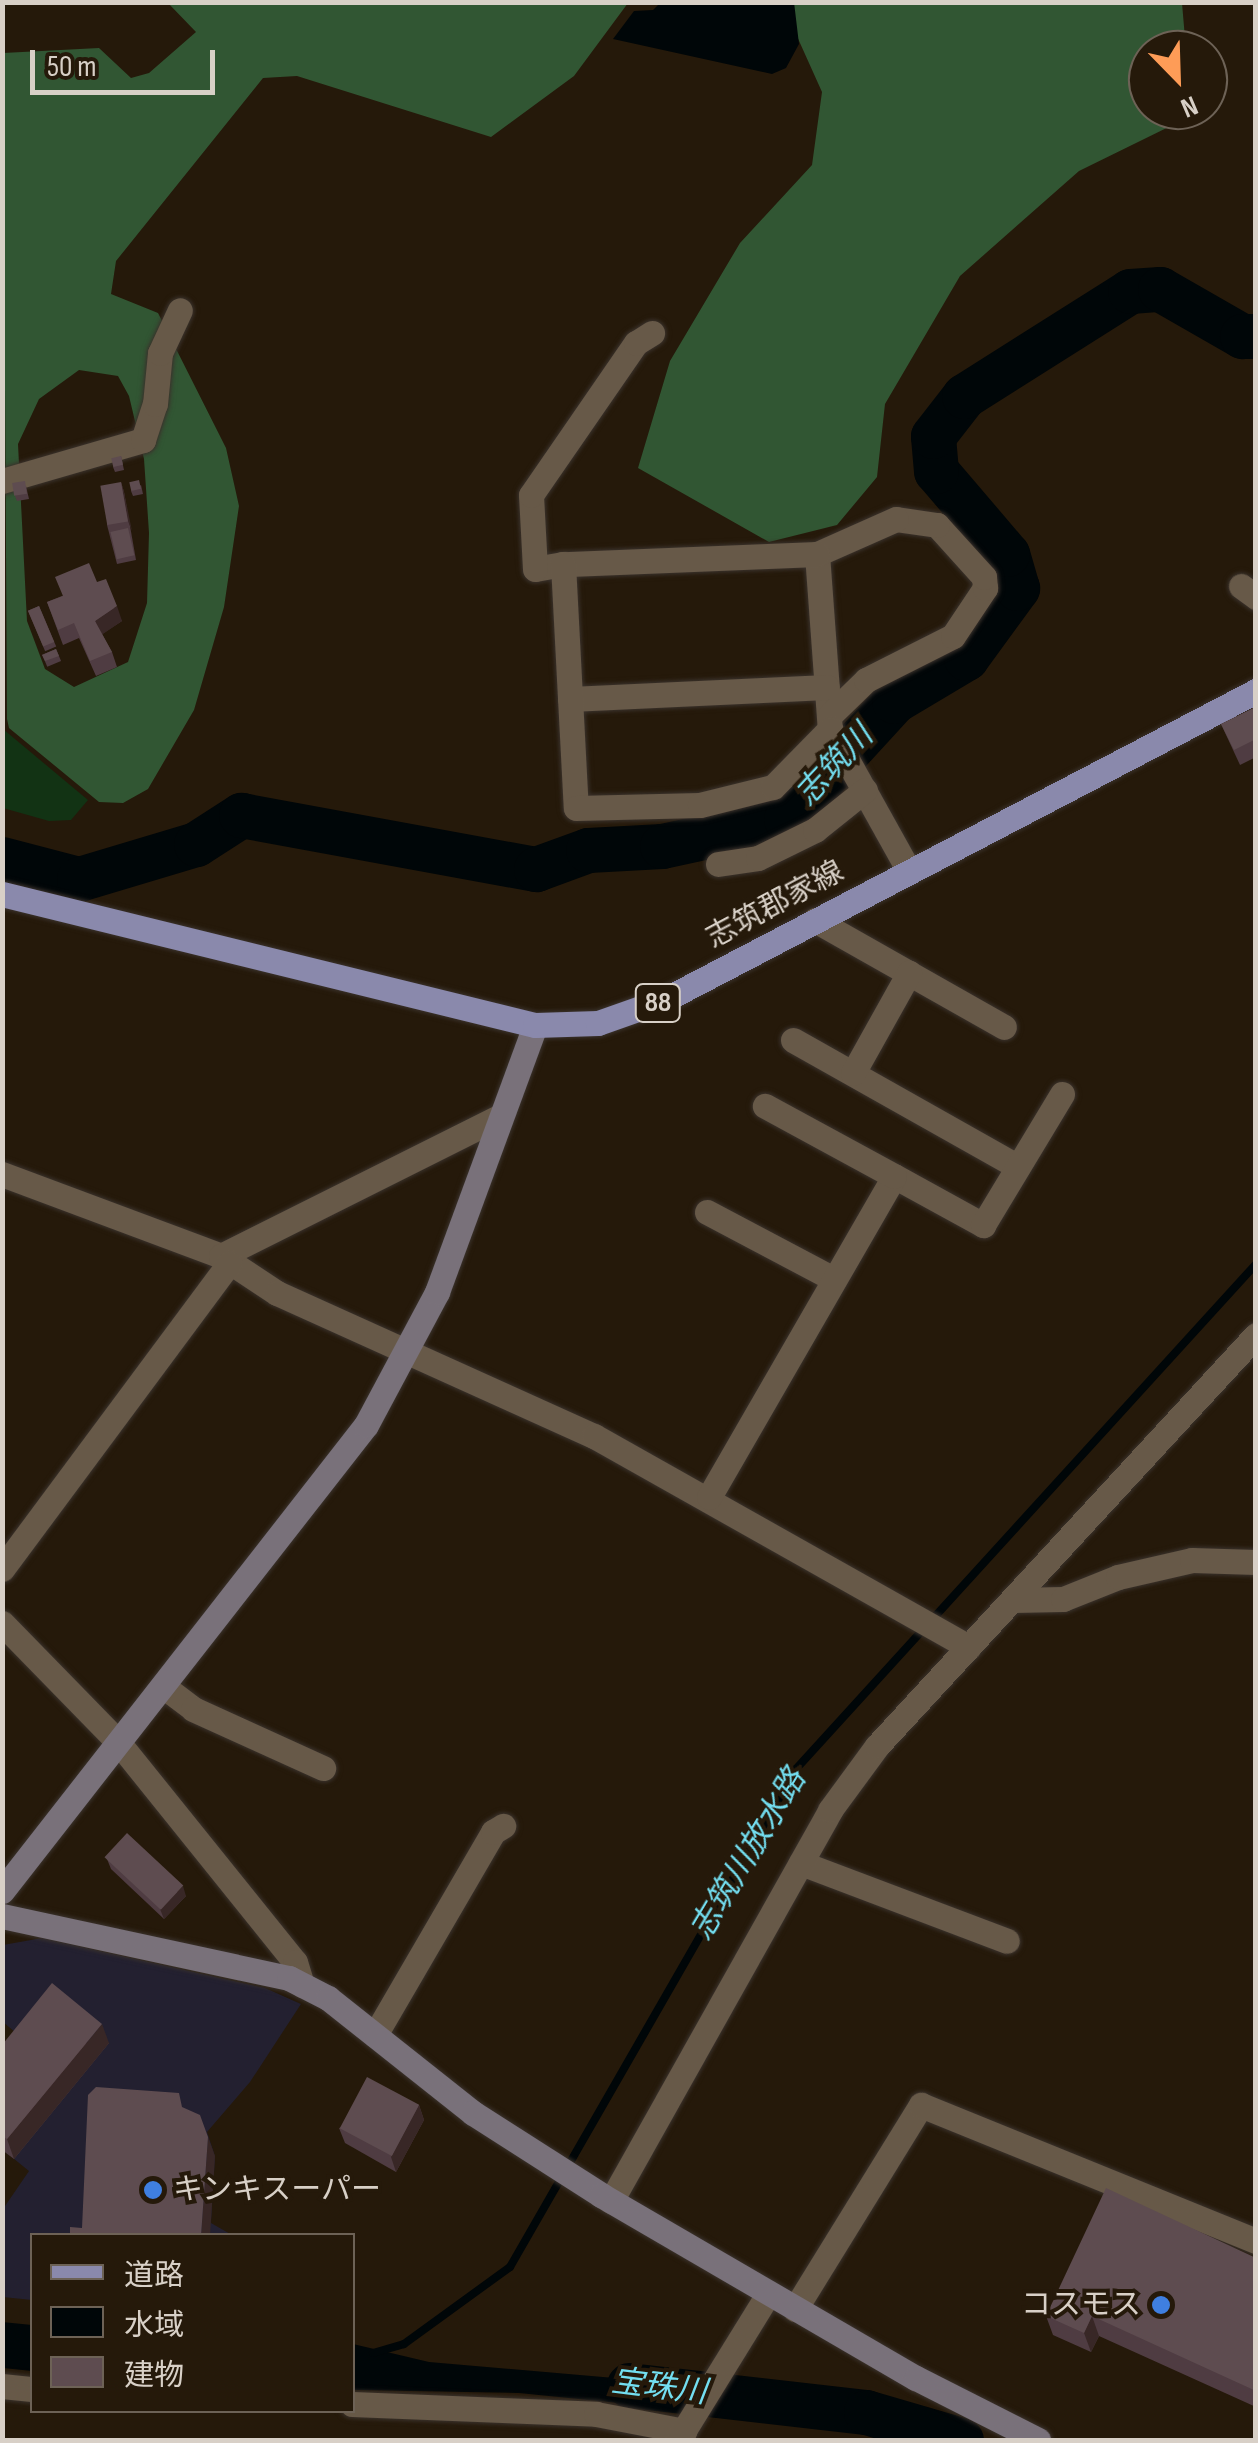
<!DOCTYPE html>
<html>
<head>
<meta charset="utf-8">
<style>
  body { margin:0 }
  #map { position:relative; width:1258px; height:2443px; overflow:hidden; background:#25190a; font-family:"Sofia Sans Condensed","Noto Sans JP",sans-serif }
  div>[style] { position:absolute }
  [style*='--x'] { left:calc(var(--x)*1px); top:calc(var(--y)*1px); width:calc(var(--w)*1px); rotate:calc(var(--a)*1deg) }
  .commercial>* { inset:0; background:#232030 }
  .green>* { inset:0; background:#123314 }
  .forest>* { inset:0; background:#315633 }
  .water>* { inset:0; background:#000608 }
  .stream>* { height:8px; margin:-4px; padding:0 4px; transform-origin:4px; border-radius:4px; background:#000608 }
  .river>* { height:45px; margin:-22.5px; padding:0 22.5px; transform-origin:22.5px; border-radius:22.5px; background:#000608 }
  .roads { filter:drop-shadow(0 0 2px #3a322c) drop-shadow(0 0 2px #3a322c) }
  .street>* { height:25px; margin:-12.5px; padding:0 12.5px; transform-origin:12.5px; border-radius:12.5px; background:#675948 }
  .secondary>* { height:25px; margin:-12.5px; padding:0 12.5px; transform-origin:12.5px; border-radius:12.5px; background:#79717a }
  .primary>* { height:25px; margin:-12.5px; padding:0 12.5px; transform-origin:12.5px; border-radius:12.5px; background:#8a89ac }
  .wall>* { inset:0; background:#4f3c42; transform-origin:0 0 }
  .shaded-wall>* { inset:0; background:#382726 }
  .building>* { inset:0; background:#5e4c50; transform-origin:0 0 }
  .dots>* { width:28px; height:28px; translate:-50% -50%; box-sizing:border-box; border:5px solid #25190a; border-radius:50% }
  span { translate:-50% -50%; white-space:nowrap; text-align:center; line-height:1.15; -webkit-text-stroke:8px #25190a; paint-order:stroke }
  .shield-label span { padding:2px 8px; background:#25190a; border:2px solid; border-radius:8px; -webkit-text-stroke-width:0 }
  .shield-label { font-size:28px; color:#d8d0c7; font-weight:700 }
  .street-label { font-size:30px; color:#d8d0c7 }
  .poi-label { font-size:30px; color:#d8d0c7 }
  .left { translate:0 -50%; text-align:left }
  .right { translate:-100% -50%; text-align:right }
  .water-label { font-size:32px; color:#73def0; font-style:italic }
  .frame { position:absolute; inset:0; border:5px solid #d8d0c7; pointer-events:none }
  .legend { position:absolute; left:30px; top:2233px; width:325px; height:180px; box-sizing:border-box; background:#25190a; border:2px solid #6d6256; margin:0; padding:12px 18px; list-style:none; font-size:30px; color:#d8d0c7 }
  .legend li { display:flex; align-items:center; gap:20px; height:50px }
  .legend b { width:50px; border:2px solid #6d6256 }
  .north { position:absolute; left:1128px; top:30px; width:100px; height:100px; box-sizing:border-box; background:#25190a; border:2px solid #6d6256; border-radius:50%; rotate:157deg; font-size:28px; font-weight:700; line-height:40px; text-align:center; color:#d8d0c7 }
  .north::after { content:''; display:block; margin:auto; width:35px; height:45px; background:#fe9c57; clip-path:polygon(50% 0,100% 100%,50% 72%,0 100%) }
  .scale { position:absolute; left:30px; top:50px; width:185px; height:45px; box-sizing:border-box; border:5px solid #d8d0c7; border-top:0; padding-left:12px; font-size:30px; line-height:35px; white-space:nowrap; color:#d8d0c7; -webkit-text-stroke:8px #25190a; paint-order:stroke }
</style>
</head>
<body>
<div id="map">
  <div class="commercial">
    <i style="clip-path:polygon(42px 1938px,265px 1988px,301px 2004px,250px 2082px,207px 2132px,215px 2156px,211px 2223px,232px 2235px,32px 2236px,32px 2300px,3px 2297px,3px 2209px,29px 2171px,3px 2150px,2px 2073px,27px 2042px,3px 2022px,3px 1945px)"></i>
  </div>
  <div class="green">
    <i style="clip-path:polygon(3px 729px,88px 800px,71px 820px,49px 821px,3px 808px)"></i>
  </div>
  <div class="forest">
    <i style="clip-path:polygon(evenodd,168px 3px,628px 3px,574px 76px,491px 137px,297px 76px,263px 78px,116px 261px,111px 294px,158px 313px,226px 448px,239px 506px,224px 607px,194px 710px,148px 789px,123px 803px,99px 802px,9px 728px,7px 719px,3px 53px,99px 48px,131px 78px,149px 73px,196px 32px,168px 3px,79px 370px,118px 376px,129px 396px,144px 459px,149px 533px,147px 603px,128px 662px,74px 687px,45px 669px,27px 621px,18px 444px,39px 399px,79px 370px)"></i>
    <i style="clip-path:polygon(782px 3px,1182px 3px,1186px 50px,1148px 50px,1148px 110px,1191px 110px,1191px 116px,1079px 171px,960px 276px,885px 404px,877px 477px,837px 525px,769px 542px,638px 468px,670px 361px,740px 243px,812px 165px,822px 92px)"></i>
  </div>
  <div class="water">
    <i style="clip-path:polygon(794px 2px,799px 44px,786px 68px,772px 74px,613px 39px,634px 11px,653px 10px,660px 3px)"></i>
    <i style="clip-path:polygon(2px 2322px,32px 2325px,32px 2371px,3px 2368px)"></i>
    <i style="clip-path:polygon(353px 2344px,429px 2362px,695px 2385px,678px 2409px,519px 2393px,353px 2390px)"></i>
  </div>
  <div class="stream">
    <i style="--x:373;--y:2353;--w:32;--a:-16"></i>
    <i style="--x:404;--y:2344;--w:131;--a:-36"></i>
    <i style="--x:510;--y:2267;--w:574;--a:-60.13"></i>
    <i style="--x:796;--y:1769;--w:683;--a:-47.67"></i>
  </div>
  <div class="river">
    <i style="--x:2;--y:859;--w:80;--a:14.6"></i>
    <i style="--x:79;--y:879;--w:122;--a:-16.7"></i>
    <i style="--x:196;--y:844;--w:54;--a:-32.8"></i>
    <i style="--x:241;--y:815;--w:300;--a:10.4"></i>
    <i style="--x:536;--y:869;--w:55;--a:-20.1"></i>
    <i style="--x:588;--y:850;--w:74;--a:-3.1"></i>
    <i style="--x:662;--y:846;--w:127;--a:-12.3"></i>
    <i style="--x:786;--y:819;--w:160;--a:-47.5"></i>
    <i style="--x:894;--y:701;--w:84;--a:-30.8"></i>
    <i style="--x:966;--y:658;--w:87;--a:-53.9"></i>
    <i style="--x:1017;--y:588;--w:35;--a:-106"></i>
    <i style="--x:1007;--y:554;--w:109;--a:-130.5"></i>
    <i style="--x:936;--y:471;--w:35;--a:-95"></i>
    <i style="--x:933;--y:436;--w:51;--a:-52.2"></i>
    <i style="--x:964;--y:396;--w:196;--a:-32.3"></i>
    <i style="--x:1130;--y:291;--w:30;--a:-4"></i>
    <i style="--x:1160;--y:289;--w:95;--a:29.8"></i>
    <i style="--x:1242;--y:336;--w:14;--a:0"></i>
    <i style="--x:629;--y:2385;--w:239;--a:6.5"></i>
    <i style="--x:866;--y:2412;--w:99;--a:16.4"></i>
  </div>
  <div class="roads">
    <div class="street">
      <i style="--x:2;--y:481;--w:147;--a:-16.2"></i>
      <i style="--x:143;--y:440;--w:38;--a:-72"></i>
      <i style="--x:155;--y:404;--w:51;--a:-84.4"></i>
      <i style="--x:160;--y:353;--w:47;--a:-65.1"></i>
      <i style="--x:817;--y:554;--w:175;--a:85.8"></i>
      <i style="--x:830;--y:729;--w:162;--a:60.9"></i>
      <i style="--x:563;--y:564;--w:28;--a:170"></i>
      <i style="--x:535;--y:569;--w:74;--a:-93.1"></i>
      <i style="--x:531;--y:495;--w:185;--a:-55.4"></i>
      <i style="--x:636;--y:343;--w:19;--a:-32"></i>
      <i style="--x:1241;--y:586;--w:19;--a:36"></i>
      <i style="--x:570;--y:699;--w:257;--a:-2.7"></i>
      <i style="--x:829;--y:716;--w:52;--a:-44.2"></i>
      <i style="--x:866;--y:680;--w:97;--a:-26.8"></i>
      <i style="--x:953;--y:636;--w:58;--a:-56.3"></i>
      <i style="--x:985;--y:588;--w:11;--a:-95"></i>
      <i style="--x:984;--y:577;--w:70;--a:-132.1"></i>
      <i style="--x:937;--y:525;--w:41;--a:-171.7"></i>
      <i style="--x:896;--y:519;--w:86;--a:156.1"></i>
      <i style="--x:817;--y:554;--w:254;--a:177.7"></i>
      <i style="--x:563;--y:564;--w:244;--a:87"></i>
      <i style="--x:576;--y:808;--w:124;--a:-1.4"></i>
      <i style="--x:700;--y:805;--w:75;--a:-13.9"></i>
      <i style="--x:773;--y:787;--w:81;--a:-45.5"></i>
      <i style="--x:718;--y:864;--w:40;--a:-8.5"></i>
      <i style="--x:758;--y:858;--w:64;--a:-26.2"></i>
      <i style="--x:815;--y:830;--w:64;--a:-38.7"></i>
      <i style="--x:815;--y:920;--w:217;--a:29.5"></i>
      <i style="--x:793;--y:1040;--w:258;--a:29.4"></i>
      <i style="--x:853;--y:1073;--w:115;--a:-60.8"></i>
      <i style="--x:2;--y:1174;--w:234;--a:20.5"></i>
      <i style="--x:221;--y:1256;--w:67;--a:33.5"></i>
      <i style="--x:277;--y:1293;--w:348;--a:24.3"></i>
      <i style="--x:594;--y:1436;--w:430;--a:29.4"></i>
      <i style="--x:894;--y:1176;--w:102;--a:28.8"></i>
      <i style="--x:983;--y:1225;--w:153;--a:-58.9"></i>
      <i style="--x:707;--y:1212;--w:139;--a:27.9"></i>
      <i style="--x:221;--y:1256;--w:313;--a:-26.6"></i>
      <i style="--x:709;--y:1497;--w:370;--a:-60"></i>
      <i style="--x:894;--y:1176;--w:147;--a:-151.5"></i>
      <i style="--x:2;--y:1569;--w:381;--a:-53.4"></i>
      <i style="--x:1013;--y:1600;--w:50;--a:-1.1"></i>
      <i style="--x:1063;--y:1599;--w:59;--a:-21.8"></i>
      <i style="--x:1118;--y:1577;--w:76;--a:-12.9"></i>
      <i style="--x:1192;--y:1560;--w:64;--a:1.8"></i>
      <i style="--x:2;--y:1623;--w:166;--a:45.7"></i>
      <i style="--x:118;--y:1742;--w:282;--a:51.2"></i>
      <i style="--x:295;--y:1962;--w:24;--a:73"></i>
      <i style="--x:163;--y:1686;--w:38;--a:37"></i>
      <i style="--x:193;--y:1709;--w:143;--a:24.4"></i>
      <i style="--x:801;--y:1863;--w:220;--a:20.7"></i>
      <i style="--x:375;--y:2035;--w:235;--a:-59.8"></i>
      <i style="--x:493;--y:1832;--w:12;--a:-31"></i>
      <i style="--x:611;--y:2201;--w:448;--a:-60.7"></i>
      <i style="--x:830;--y:1810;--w:79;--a:-53.7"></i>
      <i style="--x:877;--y:1746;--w:559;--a:-47.32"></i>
      <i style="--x:795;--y:2309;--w:240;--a:-58.3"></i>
      <i style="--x:921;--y:2105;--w:362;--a:22.1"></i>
      <i style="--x:2;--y:2386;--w:30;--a:6"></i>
      <i style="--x:352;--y:2404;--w:244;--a:2.3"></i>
      <i style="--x:596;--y:2414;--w:90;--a:10.9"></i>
      <i style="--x:678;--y:2440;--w:172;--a:-58.3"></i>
    </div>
    <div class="secondary">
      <i style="--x:2;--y:1891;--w:591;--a:-52.01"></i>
      <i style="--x:366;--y:1425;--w:151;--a:-61.9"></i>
      <i style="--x:437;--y:1292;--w:284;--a:-69.8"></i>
      <i style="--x:2;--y:1916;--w:294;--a:12.2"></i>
      <i style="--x:289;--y:1978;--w:44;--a:27.1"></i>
      <i style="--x:328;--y:1998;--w:185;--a:38.4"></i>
      <i style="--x:473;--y:2113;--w:152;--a:32.6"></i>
      <i style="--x:601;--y:2195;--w:364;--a:30.2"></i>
      <i style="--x:916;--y:2378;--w:137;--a:26.9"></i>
    </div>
    <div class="primary">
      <i style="--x:2;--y:894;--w:549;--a:13.81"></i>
      <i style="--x:535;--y:1025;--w:63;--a:-1.8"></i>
      <i style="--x:598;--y:1023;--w:72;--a:-19.4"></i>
      <i style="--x:666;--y:999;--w:666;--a:-27.57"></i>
    </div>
  </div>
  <div class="wall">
    <i style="clip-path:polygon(121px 456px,124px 470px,115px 472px,113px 467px)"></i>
    <i style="clip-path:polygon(121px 482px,124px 492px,136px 560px,117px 564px,107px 525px)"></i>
    <i style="clip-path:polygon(141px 485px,143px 494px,133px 496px,131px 491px)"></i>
    <i style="clip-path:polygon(26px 486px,29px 499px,17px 501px,15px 496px)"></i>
    <i style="clip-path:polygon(97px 582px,122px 621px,102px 634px,112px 652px,117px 667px,96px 676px,79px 638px,63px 645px,47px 602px)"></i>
    <i style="left:39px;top:606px;width:44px;height:12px;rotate:67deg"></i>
    <i style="left:56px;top:649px;width:13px;height:15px;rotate:67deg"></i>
    <i style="clip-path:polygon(1256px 707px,1256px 757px,1240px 765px,1221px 724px)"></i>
    <i style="clip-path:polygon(107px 1859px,186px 1896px,164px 1919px,111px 1869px)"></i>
    <i style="clip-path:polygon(109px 2043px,14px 2159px,2px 2150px,2px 2045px)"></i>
    <i style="clip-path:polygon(419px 2105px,424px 2120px,396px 2172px,345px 2143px,339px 2128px)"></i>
    <i style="clip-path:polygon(1256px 2258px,1256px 2407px,1099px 2336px,1091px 2352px,1053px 2335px,1046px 2316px)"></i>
  </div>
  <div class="shaded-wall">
    <i style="clip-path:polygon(121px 482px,124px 492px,132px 531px,128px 521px)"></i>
    <i style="clip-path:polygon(117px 606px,122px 621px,100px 636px,95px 621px)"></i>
    <i style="clip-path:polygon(183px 1886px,186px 1896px,164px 1919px,160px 1909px)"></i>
    <i style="clip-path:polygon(102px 2024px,109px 2043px,14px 2159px,7px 2139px)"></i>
    <i style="clip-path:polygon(419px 2105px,424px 2120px,396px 2172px,391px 2157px)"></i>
    <i style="clip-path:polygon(208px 2137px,215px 2156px,210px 2236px,201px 2236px)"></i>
    <i style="clip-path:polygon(1092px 2316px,1099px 2336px,1091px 2352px,1084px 2333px)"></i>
  </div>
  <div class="building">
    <i style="left:121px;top:456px;width:9px;height:10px;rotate:77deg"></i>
    <i style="left:139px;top:480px;width:9px;height:10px;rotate:77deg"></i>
    <i style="left:25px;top:481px;width:13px;height:13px;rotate:81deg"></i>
    <i style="left:121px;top:482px;width:40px;height:21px;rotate:80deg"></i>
    <i style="left:128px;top:528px;width:28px;height:18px;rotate:77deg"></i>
    <i style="clip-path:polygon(89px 563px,97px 582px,106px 579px,117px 606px,95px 621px,112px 652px,90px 661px,74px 623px,58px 630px,47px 602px,63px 596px,55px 577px)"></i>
    <i style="left:39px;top:606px;width:39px;height:12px;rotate:67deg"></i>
    <i style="clip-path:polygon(56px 649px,59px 656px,45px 661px,42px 655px)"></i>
    <i style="clip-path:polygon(1256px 707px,1256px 739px,1234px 750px,1221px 724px)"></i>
    <i style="left:127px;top:1833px;width:77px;height:33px;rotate:43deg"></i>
    <i style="clip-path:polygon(52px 1983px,102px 2024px,7px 2139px,2px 2136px,2px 2045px)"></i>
    <i style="left:367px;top:2077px;width:59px;height:58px;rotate:28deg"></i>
    <i style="clip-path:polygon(96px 2087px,179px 2093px,182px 2107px,200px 2115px,208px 2137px,201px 2236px,70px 2236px,70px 2227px,82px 2228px,88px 2095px)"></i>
    <i style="clip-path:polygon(1106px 2188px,1256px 2258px,1256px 2391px,1092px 2316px,1084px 2333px,1046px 2316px)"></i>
  </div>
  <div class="dots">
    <i style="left:153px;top:2190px;background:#3f7fe0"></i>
    <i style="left:1161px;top:2305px;background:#3f7fe0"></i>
  </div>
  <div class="shield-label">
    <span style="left:658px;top:1003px">88</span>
  </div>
  <div class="street-label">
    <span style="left:775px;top:905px;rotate:-28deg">志筑郡家線</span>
  </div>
  <div class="poi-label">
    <span class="left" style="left:173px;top:2190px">キンキスーパー</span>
    <span class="right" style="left:1141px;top:2305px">コスモス</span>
  </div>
  <div class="water-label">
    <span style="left:835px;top:766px;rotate:-47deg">志筑川</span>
    <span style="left:749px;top:1855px;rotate:-59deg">志筑川放水路</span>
    <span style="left:659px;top:2388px;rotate:7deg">宝珠川</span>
  </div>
  <div class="frame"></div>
  <ul class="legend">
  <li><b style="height:12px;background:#8a89ac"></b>道路</li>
  <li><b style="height:28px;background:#000608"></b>水域</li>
  <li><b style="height:28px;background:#5e4c50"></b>建物</li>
  </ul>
  <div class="north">N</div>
  <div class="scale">50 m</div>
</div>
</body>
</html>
